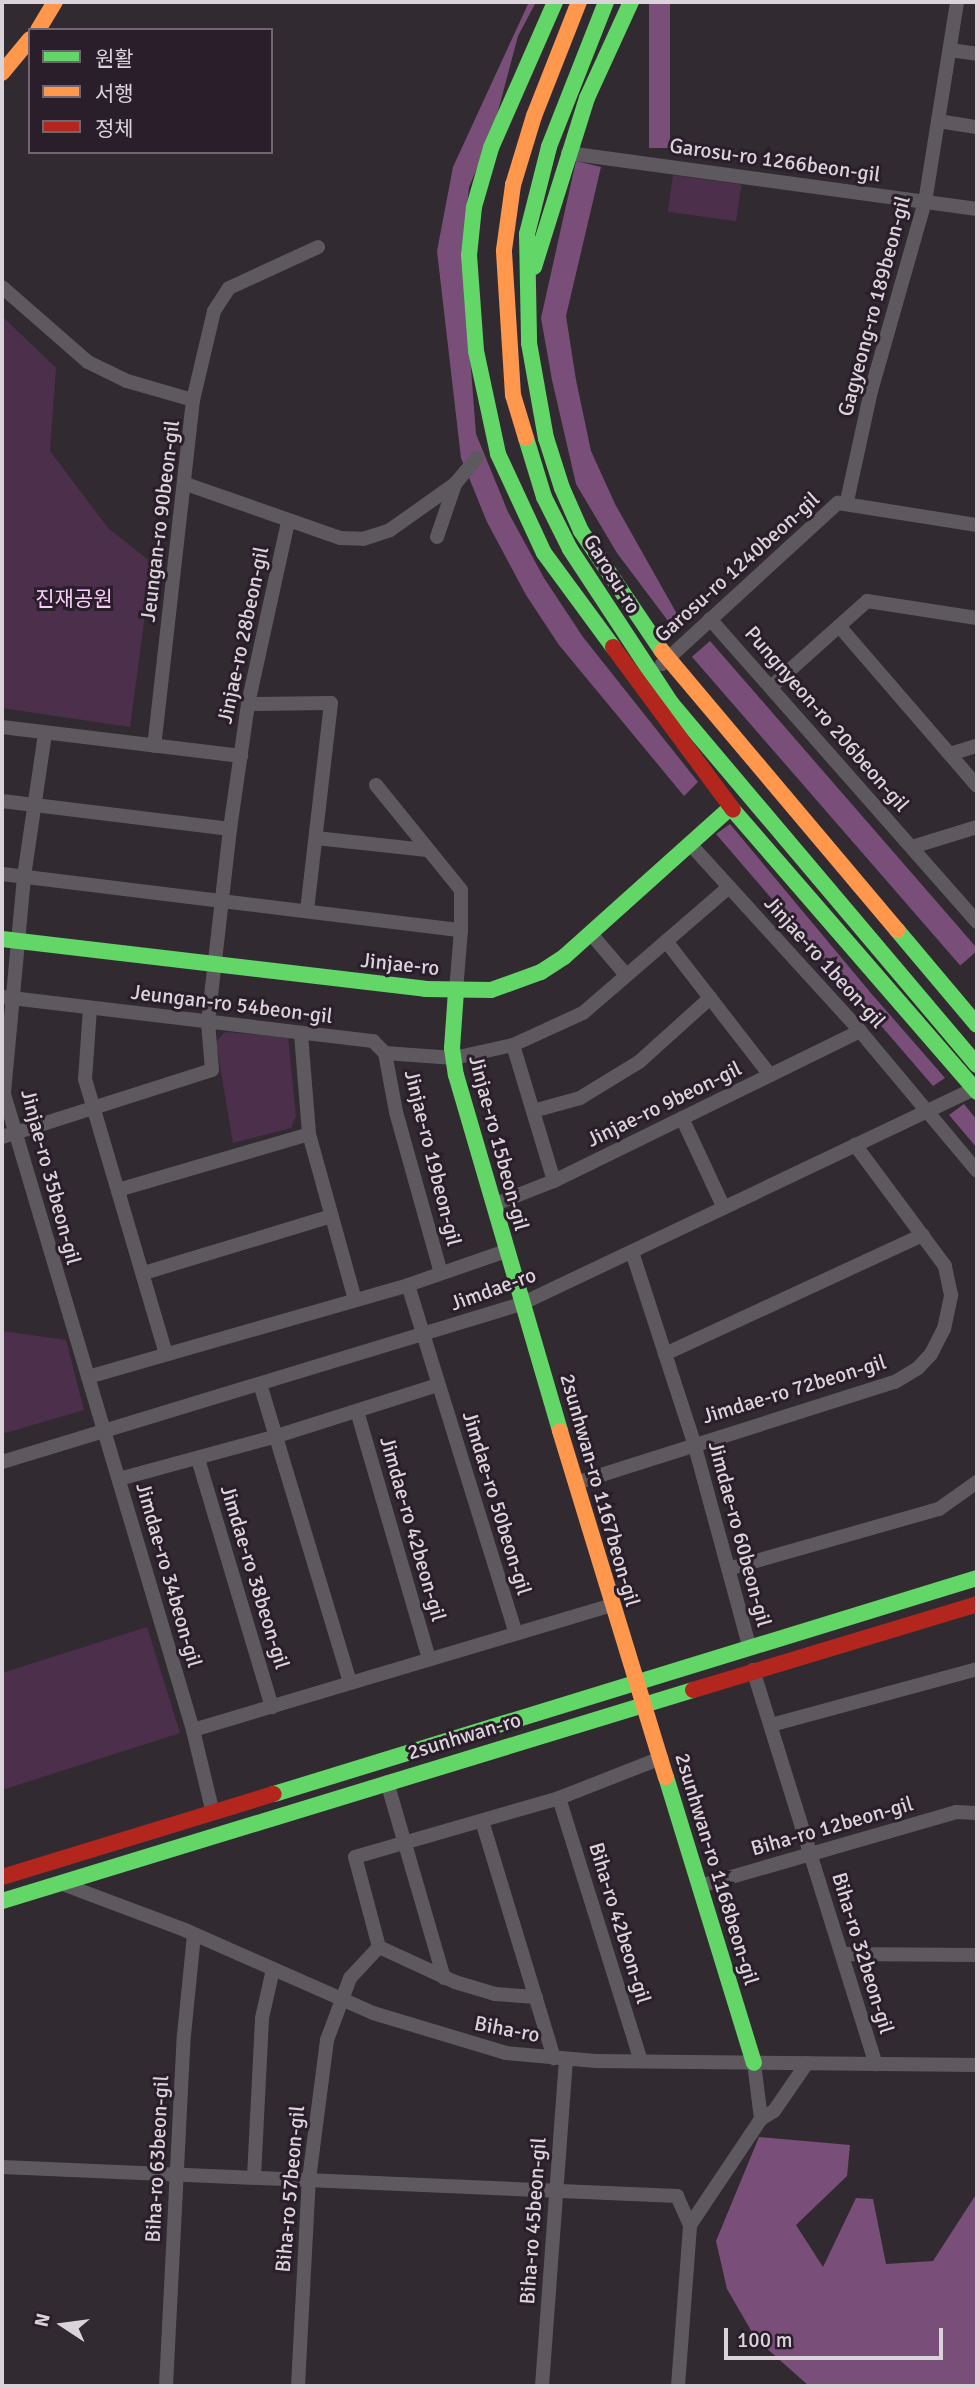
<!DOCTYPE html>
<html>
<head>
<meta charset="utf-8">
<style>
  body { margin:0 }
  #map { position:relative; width:979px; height:2388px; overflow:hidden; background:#312b31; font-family:Signika,"Noto Sans KR",sans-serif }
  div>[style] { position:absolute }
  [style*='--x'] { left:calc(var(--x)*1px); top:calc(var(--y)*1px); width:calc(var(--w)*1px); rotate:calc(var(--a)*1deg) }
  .green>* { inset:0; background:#4b2f4b; transform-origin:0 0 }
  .forest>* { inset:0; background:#794e79; transform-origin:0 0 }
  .street>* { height:14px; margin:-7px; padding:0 7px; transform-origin:7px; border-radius:7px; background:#5e595e }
  .fast>* { height:16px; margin:-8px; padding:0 8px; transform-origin:8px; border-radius:8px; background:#63d668 }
  .slow>* { height:16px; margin:-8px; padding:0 8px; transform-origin:8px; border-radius:8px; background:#ff974d }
  .jam>* { height:16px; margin:-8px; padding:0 8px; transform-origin:8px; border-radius:8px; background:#b3261e }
  span { translate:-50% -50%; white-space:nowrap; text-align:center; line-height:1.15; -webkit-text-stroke:6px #291e29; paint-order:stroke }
  .street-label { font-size:21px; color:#dbd3da }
  .park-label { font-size:21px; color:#facefa }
  .frame { position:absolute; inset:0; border:4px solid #dbd3da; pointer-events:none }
  .legend { position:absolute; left:28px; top:28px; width:245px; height:126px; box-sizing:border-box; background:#291e29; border:2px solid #706670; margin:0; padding:9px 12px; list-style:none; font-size:21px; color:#dbd3da }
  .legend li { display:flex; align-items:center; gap:14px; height:35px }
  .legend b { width:35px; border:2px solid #706670 }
  .north { position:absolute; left:28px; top:2290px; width:70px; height:70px; -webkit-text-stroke:5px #291e29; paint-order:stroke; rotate:283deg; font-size:19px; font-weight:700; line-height:28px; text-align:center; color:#dbd3da }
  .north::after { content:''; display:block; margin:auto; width:24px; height:32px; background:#dbd3da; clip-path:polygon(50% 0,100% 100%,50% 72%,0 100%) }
  .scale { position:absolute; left:724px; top:2328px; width:219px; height:32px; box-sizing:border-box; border:4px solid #dbd3da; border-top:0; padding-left:9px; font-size:21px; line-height:24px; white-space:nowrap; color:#dbd3da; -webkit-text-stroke:5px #291e29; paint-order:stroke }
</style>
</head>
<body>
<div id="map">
  <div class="green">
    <i style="left:673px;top:175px;width:69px;height:37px;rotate:8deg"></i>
    <i style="clip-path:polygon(2px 316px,56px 368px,50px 451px,108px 528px,152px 563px,130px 727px,2px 708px)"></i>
    <i style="clip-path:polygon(225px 1032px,288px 1037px,296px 1116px,291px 1128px,233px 1143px,216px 1042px)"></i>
    <i style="clip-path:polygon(2px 1331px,66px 1340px,84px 1410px,2px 1434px)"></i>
    <i style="clip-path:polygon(147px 1627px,180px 1733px,2px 1790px,2px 1673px)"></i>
  </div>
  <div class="forest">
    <i style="clip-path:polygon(529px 2px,536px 2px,518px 36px,493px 130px,469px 187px,462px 252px,476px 434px,508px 512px,544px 578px,583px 637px,698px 782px,684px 796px,559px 645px,526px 595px,487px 522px,461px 458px,437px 251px,453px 167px)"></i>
    <i style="left:649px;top:2px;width:21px;height:146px"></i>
    <i style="clip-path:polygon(576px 161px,601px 167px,566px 316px,576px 380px,591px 451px,615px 504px,677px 614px,668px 621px,617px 553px,576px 484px,552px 380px,541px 318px)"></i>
    <i style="left:710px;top:641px;width:409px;height:24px;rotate:49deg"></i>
    <i style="clip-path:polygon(730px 824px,870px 992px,945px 1078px,933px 1086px,716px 834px)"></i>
    <i style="clip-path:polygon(964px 1104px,977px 1120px,977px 1148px,949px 1115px)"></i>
    <i style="clip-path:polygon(759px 2137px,850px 2145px,847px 2176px,796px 2225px,823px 2267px,856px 2198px,873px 2199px,886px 2264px,933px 2261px,977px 2193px,977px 2386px,809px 2386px,756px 2339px,727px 2289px,716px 2241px)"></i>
  </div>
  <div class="street">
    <i style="--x:950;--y:50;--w:27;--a:8"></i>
    <i style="--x:938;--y:121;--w:39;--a:9"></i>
    <i style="--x:568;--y:153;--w:413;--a:7.8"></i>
    <i style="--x:2;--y:287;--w:114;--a:41.1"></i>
    <i style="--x:88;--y:362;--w:43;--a:26"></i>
    <i style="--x:127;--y:381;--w:69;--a:16.1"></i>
    <i style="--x:193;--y:400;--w:348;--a:96.4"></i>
    <i style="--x:193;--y:400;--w:91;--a:-76.7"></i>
    <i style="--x:214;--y:311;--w:27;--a:-57"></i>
    <i style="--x:229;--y:288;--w:98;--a:-24.7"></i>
    <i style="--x:186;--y:484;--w:163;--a:19.3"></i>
    <i style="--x:340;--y:538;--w:23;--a:2"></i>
    <i style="--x:363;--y:539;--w:28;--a:-18"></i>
    <i style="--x:390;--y:530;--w:80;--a:-35.3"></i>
    <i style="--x:455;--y:484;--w:34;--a:-50"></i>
    <i style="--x:847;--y:501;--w:113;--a:-77.7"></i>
    <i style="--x:871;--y:391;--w:197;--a:-74.1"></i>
    <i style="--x:925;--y:202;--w:203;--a:-80.9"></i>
    <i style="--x:437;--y:537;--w:56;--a:-71.2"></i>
    <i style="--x:710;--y:619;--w:404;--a:48.6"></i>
    <i style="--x:839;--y:626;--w:211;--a:49.2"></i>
    <i style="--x:662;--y:664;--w:239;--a:-42.5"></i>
    <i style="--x:838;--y:503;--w:141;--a:9"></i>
    <i style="--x:772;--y:686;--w:127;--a:-41.8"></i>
    <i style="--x:867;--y:601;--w:111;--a:8.8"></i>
    <i style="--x:248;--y:704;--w:83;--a:-0.7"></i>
    <i style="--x:331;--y:703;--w:209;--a:96.6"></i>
    <i style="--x:2;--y:727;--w:241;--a:6.9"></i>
    <i style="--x:45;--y:734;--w:145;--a:98.4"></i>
    <i style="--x:24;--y:877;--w:218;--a:95.3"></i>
    <i style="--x:4;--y:1094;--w:663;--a:73.45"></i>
    <i style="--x:193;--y:1730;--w:85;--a:76.5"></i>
    <i style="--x:950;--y:754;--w:28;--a:-17"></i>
    <i style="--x:376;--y:785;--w:135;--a:51"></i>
    <i style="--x:461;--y:890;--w:40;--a:90"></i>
    <i style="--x:2;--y:801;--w:230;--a:7"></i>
    <i style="--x:316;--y:838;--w:112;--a:6.2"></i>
    <i style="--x:691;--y:845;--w:251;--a:47.7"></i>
    <i style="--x:860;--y:1031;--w:182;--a:50.1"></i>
    <i style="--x:912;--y:847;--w:68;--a:-17.1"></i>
    <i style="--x:2;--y:874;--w:462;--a:7"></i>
    <i style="--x:461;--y:930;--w:61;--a:94.7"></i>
    <i style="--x:592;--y:935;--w:52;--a:49.6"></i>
    <i style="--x:666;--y:941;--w:170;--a:52.2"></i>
    <i style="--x:3;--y:997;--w:373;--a:6.8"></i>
    <i style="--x:373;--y:1041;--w:17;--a:45"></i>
    <i style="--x:385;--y:1053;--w:69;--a:4.1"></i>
    <i style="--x:454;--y:1058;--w:60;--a:-12.4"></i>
    <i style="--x:513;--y:1045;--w:77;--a:-24.6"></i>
    <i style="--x:583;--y:1013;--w:193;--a:-40.8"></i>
    <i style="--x:90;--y:1008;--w:71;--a:94"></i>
    <i style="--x:85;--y:1079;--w:287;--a:73.6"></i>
    <i style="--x:301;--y:1034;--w:100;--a:85.4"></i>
    <i style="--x:309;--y:1134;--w:172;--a:74.5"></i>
    <i style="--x:513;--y:1045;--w:142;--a:73.2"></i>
    <i style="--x:385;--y:1053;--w:60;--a:79.4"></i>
    <i style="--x:396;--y:1112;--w:167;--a:74.4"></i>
    <i style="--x:533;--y:1111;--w:49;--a:-15.5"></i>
    <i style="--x:580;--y:1098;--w:69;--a:-31.4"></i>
    <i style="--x:639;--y:1062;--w:96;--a:-42"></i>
    <i style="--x:682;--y:1118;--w:99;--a:65"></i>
    <i style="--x:2;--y:1137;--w:220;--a:-17.7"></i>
    <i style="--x:212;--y:1070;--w:48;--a:-94.8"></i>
    <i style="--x:208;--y:1022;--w:194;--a:-83.5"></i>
    <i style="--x:230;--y:829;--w:126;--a:-81.8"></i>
    <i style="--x:248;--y:704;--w:186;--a:-77.6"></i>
    <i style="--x:118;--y:1190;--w:199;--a:-16.3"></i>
    <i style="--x:493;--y:1205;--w:66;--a:-21.5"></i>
    <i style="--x:554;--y:1181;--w:341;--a:-26.1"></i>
    <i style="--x:632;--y:1252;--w:201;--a:72"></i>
    <i style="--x:694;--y:1443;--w:210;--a:74.8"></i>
    <i style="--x:144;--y:1273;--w:196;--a:-16.9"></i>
    <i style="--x:408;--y:1285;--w:364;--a:72.8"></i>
    <i style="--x:665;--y:1354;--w:284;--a:-24.8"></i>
    <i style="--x:88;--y:1377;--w:333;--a:-16"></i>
    <i style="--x:408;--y:1285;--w:104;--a:-19.1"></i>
    <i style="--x:260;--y:1384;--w:312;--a:73.2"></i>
    <i style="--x:357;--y:1411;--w:258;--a:73.8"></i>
    <i style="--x:198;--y:1459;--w:259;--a:73.4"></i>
    <i style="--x:2;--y:1462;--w:543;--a:-16.93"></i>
    <i style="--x:521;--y:1304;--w:501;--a:-25.39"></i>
    <i style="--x:119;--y:1479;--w:164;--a:-15.2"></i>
    <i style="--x:277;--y:1436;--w:169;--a:-17.6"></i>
    <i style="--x:579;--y:1482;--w:331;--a:-17.6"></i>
    <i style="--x:895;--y:1382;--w:27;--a:-31"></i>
    <i style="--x:918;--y:1368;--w:19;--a:-47"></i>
    <i style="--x:931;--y:1354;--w:28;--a:-63"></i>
    <i style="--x:944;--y:1329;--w:35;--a:-78"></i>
    <i style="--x:951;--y:1295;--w:30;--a:-102"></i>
    <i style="--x:945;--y:1266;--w:151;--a:-126.6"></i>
    <i style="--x:728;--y:1569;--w:219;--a:-15.9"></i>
    <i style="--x:939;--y:1509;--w:47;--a:-35.4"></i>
    <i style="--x:753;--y:1670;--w:413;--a:72.7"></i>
    <i style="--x:771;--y:1725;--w:213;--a:-15.2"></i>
    <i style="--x:193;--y:1730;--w:437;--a:-16.6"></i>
    <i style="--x:387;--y:1782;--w:204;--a:73.8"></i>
    <i style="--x:559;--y:1798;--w:275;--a:72.7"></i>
    <i style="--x:482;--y:1821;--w:248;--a:73.1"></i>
    <i style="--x:60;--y:1883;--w:134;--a:20.6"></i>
    <i style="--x:185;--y:1930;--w:206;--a:23.8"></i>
    <i style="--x:373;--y:2013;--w:139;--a:16.7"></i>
    <i style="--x:506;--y:2053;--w:90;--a:5.1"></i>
    <i style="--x:596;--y:2061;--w:381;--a:0.6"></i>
    <i style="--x:700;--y:1886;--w:266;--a:-16.1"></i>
    <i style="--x:956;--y:1812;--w:21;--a:3"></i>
    <i style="--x:379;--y:1947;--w:84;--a:24.7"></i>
    <i style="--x:455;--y:1982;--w:42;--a:16.7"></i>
    <i style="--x:495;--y:1994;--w:41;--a:4.2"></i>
    <i style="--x:842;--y:1954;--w:135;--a:0.4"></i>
    <i style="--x:761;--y:2119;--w:15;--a:-32"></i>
    <i style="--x:774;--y:2111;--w:58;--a:-55.5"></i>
    <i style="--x:2;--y:2167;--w:676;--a:2.46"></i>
    <i style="--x:677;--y:2196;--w:32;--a:66"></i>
    <i style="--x:254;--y:2177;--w:159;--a:-87.1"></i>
    <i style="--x:262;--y:2018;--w:50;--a:-77.3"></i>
    <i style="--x:166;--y:2386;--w:351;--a:-87.1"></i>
    <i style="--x:184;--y:2035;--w:101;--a:-84.3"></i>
    <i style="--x:298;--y:2386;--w:207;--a:-87"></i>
    <i style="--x:309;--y:2179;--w:140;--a:-82.6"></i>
    <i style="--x:327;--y:2040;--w:66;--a:-69.6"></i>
    <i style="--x:350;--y:1978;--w:42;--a:-46.9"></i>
    <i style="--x:379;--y:1947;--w:93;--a:-104.9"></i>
    <i style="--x:355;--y:1857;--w:212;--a:-16.1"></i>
    <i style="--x:559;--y:1798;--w:110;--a:-21.4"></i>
    <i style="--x:542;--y:2386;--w:328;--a:-85.8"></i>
    <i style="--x:678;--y:2386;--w:161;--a:-85.7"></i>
    <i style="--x:690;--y:2225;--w:128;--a:-56.2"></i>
    <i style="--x:761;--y:2119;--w:56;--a:-97.1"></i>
  </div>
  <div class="fast">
    <i style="--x:555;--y:2;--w:159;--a:113.7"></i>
    <i style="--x:491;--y:148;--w:61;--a:106.1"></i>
    <i style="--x:474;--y:207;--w:48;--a:95.9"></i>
    <i style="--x:469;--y:255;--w:96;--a:85.8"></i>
    <i style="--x:476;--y:351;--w:105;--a:77.9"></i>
    <i style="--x:498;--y:454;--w:109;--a:65.1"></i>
    <i style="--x:544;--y:553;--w:117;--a:53.7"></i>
    <i style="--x:606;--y:2;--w:156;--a:111.5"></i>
    <i style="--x:549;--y:147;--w:90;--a:104.2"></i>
    <i style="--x:527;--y:234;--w:109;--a:88.9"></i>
    <i style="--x:529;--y:343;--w:97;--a:79.9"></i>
    <i style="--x:546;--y:438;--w:52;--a:72.3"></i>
    <i style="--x:562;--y:488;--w:47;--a:66.2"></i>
    <i style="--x:581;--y:531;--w:145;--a:56"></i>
    <i style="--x:534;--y:267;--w:177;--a:-72.6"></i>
    <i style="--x:587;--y:98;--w:106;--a:-65.4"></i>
    <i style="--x:526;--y:438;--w:62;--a:73"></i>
    <i style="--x:544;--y:497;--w:58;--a:63.4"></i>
    <i style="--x:570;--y:549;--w:184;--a:56.7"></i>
    <i style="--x:671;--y:703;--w:474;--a:49.8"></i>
    <i style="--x:733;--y:810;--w:373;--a:49.1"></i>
    <i style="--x:897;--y:930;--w:124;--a:49.9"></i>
    <i style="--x:2;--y:939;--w:426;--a:6.7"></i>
    <i style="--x:425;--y:989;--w:66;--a:0.9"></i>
    <i style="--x:491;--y:990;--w:53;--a:-19.8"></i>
    <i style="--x:541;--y:972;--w:27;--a:-33"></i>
    <i style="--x:564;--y:957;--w:224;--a:-41.9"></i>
    <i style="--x:456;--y:991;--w:57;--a:94"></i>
    <i style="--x:452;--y:1048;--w:27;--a:82"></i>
    <i style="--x:456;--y:1075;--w:371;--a:73.7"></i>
    <i style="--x:666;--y:1777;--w:299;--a:72.9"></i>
    <i style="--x:274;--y:1794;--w:735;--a:-17.08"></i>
    <i style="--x:2;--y:1901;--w:722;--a:-16.98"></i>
  </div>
  <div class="slow">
    <i style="--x:38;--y:30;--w:33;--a:-59"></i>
    <i style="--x:2;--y:73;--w:44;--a:-50.5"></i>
    <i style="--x:526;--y:438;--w:45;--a:-106.8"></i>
    <i style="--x:513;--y:395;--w:145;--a:-93.6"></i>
    <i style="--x:504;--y:250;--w:66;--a:-82.1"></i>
    <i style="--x:513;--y:185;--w:72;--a:-73.1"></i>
    <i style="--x:534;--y:116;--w:123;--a:-68.5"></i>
    <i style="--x:662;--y:651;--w:365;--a:49.9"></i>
    <i style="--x:560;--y:1431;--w:362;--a:73"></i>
  </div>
  <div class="jam">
    <i style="--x:613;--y:647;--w:202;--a:53.6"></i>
    <i style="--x:693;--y:1690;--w:297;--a:-16.8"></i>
    <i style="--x:2;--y:1877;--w:284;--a:-17"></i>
  </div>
  <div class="street-label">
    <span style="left:775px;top:160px;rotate:8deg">Garosu-ro 1266beon-gil</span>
    <span style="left:874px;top:306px;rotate:-75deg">Gagyeong-ro 189beon-gil</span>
    <span style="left:160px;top:521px;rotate:-83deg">Jeungan-ro 90beon-gil</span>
    <span style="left:737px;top:567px;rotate:-42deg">Garosu-ro 1240beon-gil</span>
    <span style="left:612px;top:574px;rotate:58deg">Garosu-ro</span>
    <span style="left:243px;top:635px;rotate:-78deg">Jinjae-ro 28beon-gil</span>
    <span style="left:827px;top:719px;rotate:49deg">Pungnyeon-ro 206beon-gil</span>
    <span style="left:825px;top:962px;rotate:48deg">Jinjae-ro 1beon-gil</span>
    <span style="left:400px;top:964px;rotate:6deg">Jinjae-ro</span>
    <span style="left:232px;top:1004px;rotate:7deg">Jeungan-ro 54beon-gil</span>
    <span style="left:664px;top:1104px;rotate:-26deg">Jinjae-ro 9beon-gil</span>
    <span style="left:499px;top:1143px;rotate:75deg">Jinjae-ro 15beon-gil</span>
    <span style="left:433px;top:1158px;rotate:76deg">Jinjae-ro 19beon-gil</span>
    <span style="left:51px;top:1177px;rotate:75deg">Jinjae-ro 35beon-gil</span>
    <span style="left:493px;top:1289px;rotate:-20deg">Jimdae-ro</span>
    <span style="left:794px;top:1389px;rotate:-17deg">Jimdae-ro 72beon-gil</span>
    <span style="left:600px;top:1490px;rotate:74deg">2sunhwan-ro 1167beon-gil</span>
    <span style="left:497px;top:1503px;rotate:73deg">Jimdae-ro 50beon-gil</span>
    <span style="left:413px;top:1529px;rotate:74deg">Jimdae-ro 42beon-gil</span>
    <span style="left:740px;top:1534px;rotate:75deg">Jimdae-ro 60beon-gil</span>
    <span style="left:169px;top:1575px;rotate:74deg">Jimdae-ro 34beon-gil</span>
    <span style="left:255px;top:1577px;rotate:73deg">Jimdae-ro 38beon-gil</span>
    <span style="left:464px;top:1736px;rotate:-17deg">2sunhwan-ro</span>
    <span style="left:832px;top:1826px;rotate:-16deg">Biha-ro 12beon-gil</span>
    <span style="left:717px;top:1869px;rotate:73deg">2sunhwan-ro 1168beon-gil</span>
    <span style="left:620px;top:1923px;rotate:73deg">Biha-ro 42beon-gil</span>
    <span style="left:863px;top:1953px;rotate:73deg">Biha-ro 32beon-gil</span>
    <span style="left:507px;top:2029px;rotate:11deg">Biha-ro</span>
    <span style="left:157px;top:2159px;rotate:-87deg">Biha-ro 63beon-gil</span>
    <span style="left:290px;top:2189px;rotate:-85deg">Biha-ro 57beon-gil</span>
    <span style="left:533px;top:2221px;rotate:-86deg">Biha-ro 45beon-gil</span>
  </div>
  <div class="park-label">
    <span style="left:74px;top:599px">진재공원</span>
  </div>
  <div class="frame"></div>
  <ul class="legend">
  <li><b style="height:9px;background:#63d668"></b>원활</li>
  <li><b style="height:9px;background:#ff974d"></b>서행</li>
  <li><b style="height:9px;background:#b3261e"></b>정체</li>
  </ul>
  <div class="north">N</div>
  <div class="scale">100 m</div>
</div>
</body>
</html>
